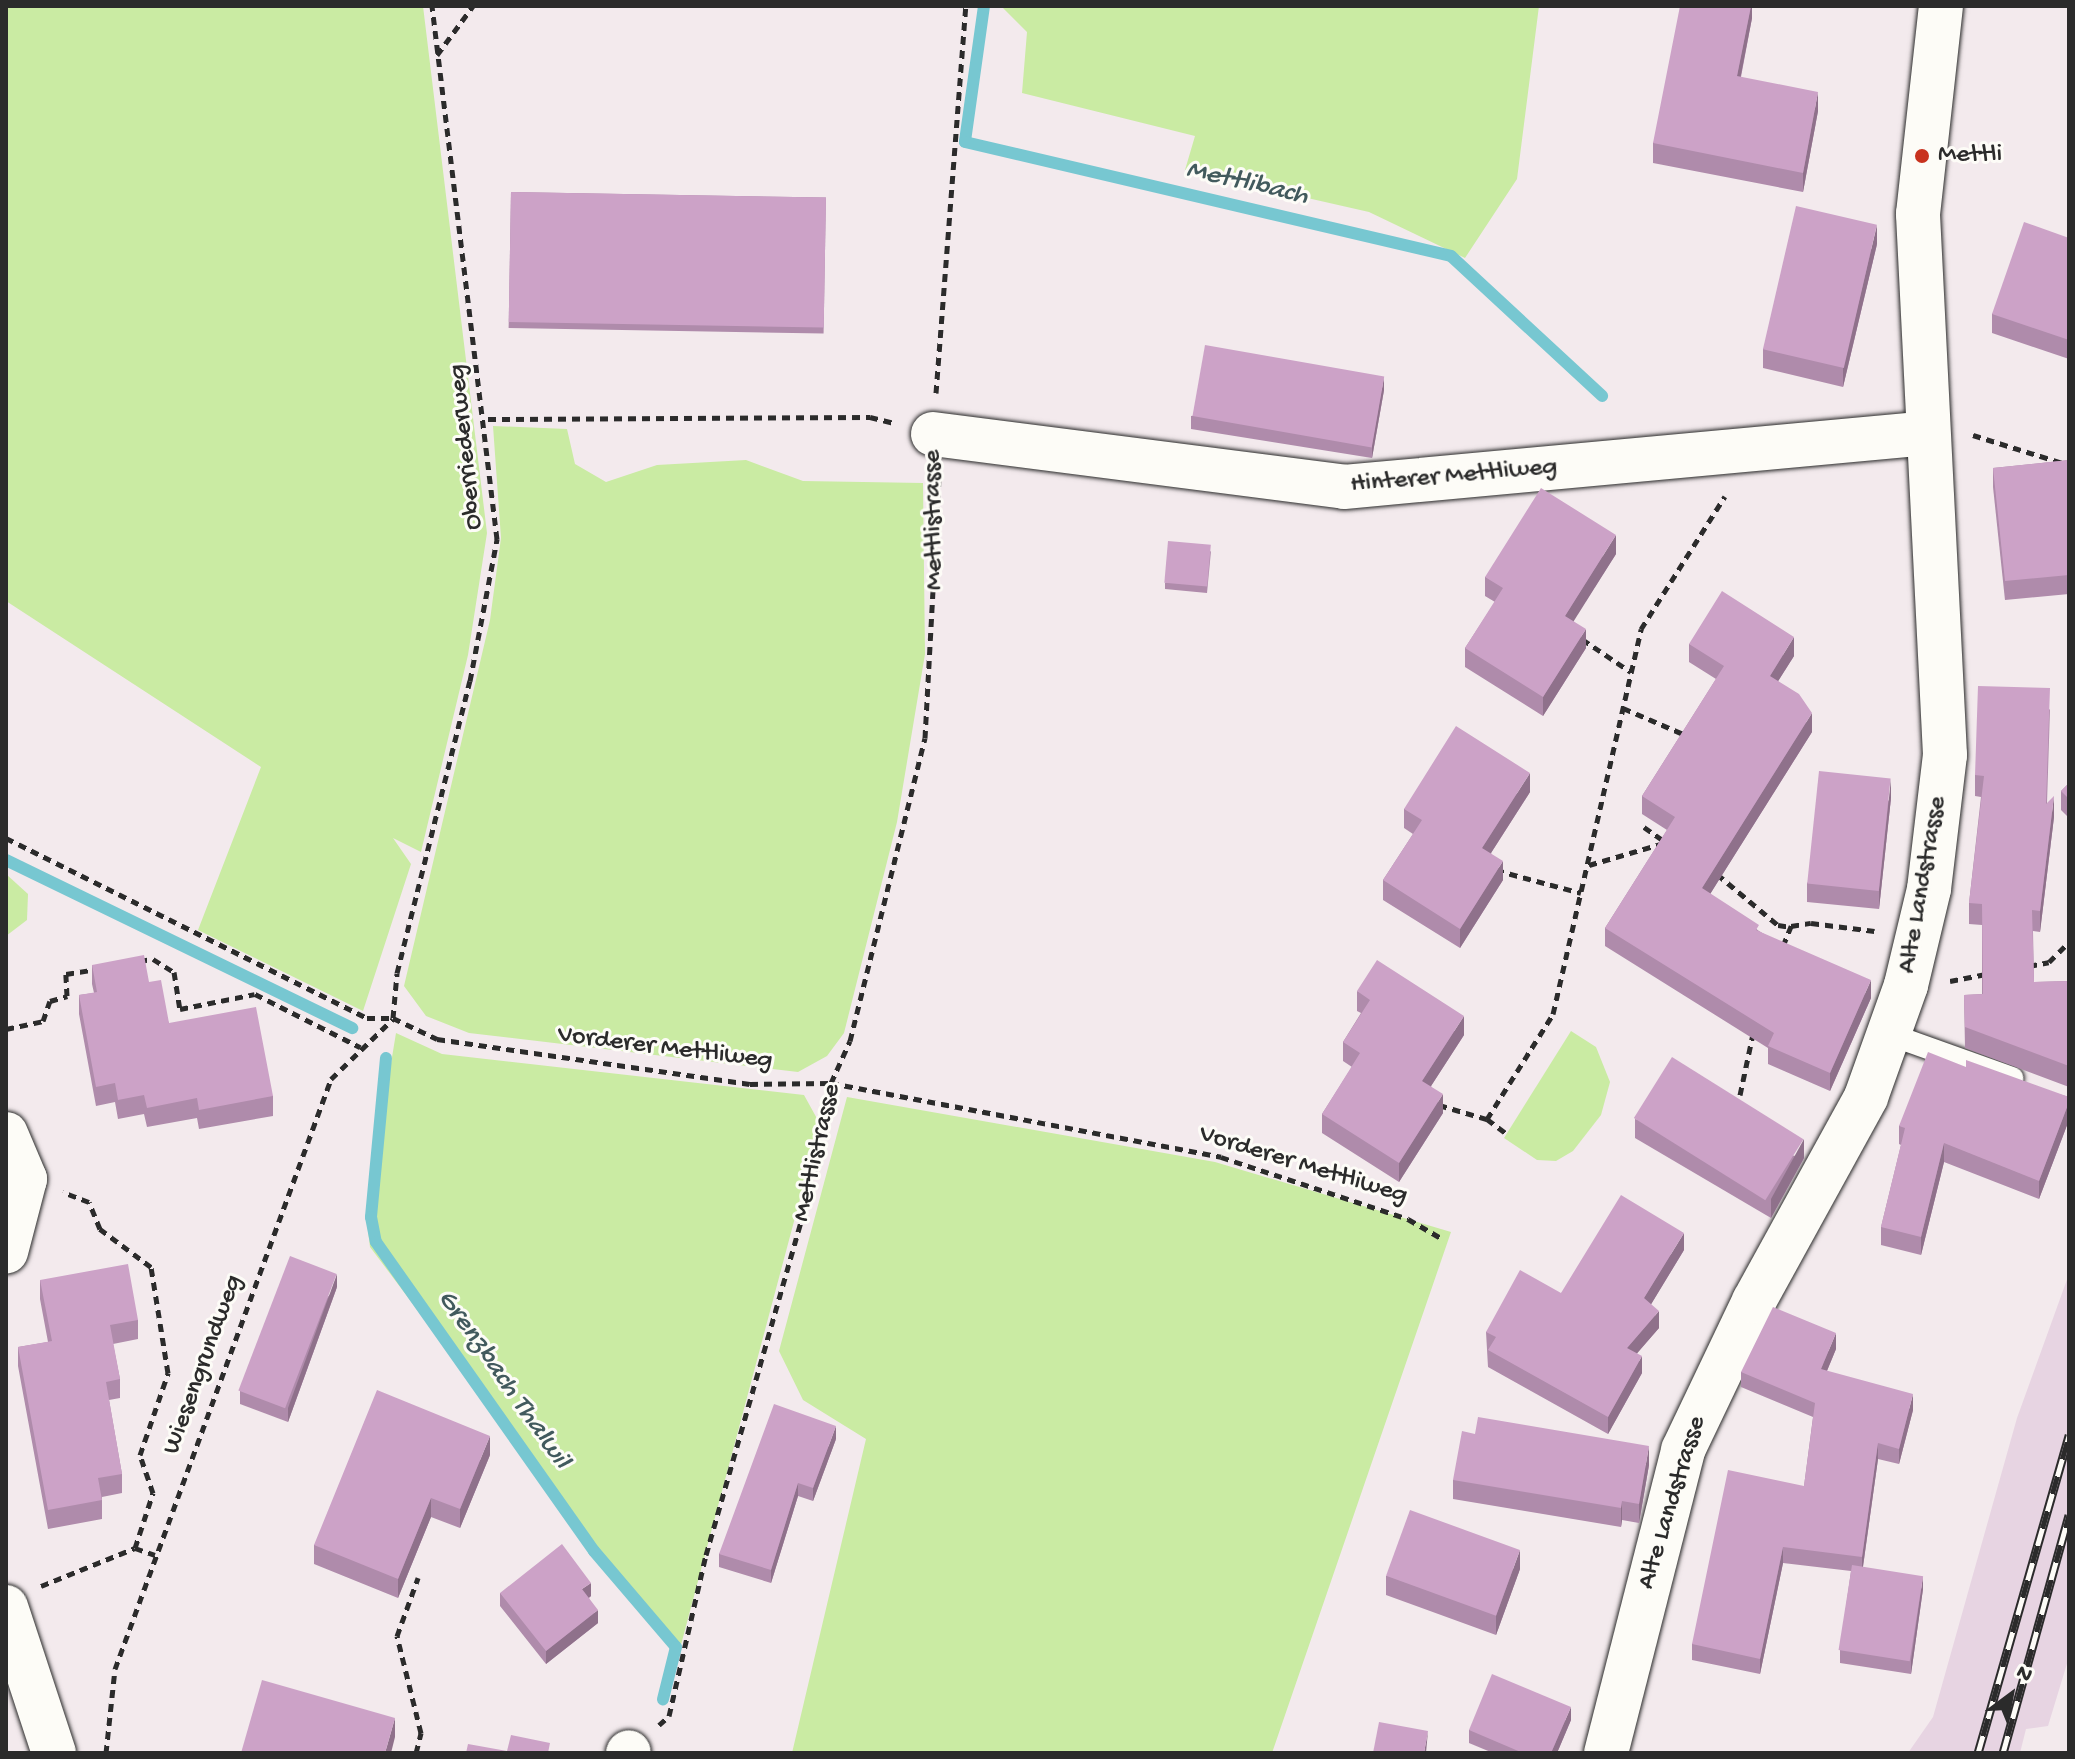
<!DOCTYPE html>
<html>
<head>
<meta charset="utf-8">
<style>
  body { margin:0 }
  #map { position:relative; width:2075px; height:1759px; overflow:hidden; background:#f3eaed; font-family:"Gochi Hand",sans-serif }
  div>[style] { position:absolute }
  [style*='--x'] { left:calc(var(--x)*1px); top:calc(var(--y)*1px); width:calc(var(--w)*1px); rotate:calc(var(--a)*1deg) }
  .built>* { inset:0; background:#e7d4e2 }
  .green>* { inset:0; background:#caeba3 }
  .stream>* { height:12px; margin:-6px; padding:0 6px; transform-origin:6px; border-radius:6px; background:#77c7d1 }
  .path>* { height:5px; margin-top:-2.5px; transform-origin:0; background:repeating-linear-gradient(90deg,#2b2b2b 0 8px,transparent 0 14px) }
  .roads { filter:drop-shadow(0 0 2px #2b2b2b) drop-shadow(0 0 2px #2b2b2b) }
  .lane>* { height:22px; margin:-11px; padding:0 11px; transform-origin:11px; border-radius:11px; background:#fdfcf7 }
  .street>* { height:44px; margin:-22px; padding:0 22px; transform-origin:22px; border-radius:22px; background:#fdfcf7 }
  .secondary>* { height:44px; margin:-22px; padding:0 22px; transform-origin:22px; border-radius:22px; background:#fdfcf7 }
  .rail>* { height:9px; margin-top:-4.5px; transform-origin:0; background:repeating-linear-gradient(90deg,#fdfcf7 0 18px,#2b2b2b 0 36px); box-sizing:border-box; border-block:2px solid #2b2b2b }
  .wall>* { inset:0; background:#af8bab; transform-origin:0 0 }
  .shaded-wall>* { inset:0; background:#8f718b }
  .building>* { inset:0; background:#cca2c7; transform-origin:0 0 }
  .dots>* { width:22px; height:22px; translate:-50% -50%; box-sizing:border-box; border:4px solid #fdfcf7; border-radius:50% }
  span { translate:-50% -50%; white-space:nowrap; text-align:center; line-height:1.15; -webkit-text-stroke:6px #fdfcf7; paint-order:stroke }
  .poi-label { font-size:26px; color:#2b2b2b }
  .left { translate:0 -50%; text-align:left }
  .street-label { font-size:26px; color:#2b2b2b }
  .water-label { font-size:28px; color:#425a5d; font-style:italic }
  .frame { position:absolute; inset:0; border:8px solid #2b2b2b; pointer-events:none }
  .north { position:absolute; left:1971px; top:1655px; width:80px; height:80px; -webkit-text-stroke:6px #fdfcf7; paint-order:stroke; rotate:32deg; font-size:22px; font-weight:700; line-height:32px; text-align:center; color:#2b2b2b }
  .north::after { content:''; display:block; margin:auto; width:28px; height:36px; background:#2b2b2b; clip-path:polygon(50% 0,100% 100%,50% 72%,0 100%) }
</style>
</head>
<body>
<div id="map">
  <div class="built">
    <i style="clip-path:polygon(2069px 1274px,2069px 1657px,2048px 1726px,2026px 1729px,2020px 1753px,1908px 1753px,1933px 1717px,2017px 1418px)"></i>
  </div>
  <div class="green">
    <i style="clip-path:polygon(6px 6px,423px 6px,487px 533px,468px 655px,421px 852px,393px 838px,411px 864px,363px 1011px,198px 930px,261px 767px,6px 601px)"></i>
    <i style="clip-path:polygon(1539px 6px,1517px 179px,1465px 258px,1369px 212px,1185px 170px,1195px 136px,1022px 93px,1027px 32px,1003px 8px)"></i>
    <i style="clip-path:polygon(493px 426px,567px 429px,575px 464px,606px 482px,657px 465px,746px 460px,803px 481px,923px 483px,925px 654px,897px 822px,844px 1033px,827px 1056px,798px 1072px,469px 1033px,426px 1016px,404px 986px,490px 620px,501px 538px)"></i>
    <i style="clip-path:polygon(6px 874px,28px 894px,27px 920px,6px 936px)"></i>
    <i style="clip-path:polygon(1571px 1031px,1596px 1047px,1610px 1082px,1601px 1115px,1573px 1151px,1556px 1161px,1537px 1160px,1504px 1138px)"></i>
    <i style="clip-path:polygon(396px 1033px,442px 1054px,804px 1095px,820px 1124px,678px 1656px,370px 1247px,366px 1215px)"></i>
    <i style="clip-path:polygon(847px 1097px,1215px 1162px,1451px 1232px,1272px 1753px,792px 1753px,866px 1439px,803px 1400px,779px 1351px)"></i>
  </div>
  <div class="stream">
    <i style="--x:984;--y:6;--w:137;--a:98"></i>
    <i style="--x:965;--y:142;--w:499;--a:13.2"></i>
    <i style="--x:1451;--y:256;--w:206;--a:42.8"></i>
    <i style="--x:6;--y:860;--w:385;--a:25.9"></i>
    <i style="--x:386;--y:1058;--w:160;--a:95.4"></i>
    <i style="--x:371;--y:1217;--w:25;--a:79"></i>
    <i style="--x:376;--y:1242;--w:378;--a:54.8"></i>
    <i style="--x:594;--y:1551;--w:126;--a:49.5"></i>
    <i style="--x:676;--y:1647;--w:54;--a:104"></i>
  </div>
  <div class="path">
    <i style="--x:437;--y:55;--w:61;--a:-53.7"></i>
    <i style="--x:936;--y:393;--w:388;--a:-85.6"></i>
    <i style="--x:488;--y:419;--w:382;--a:-0.3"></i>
    <i style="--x:870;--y:417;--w:25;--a:14"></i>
    <i style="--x:1973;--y:435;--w:101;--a:17.4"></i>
    <i style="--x:1582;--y:639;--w:59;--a:34"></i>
    <i style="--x:1623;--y:708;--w:71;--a:23.3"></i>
    <i style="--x:1644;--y:827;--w:24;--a:35"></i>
    <i style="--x:6;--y:838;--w:403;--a:26.5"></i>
    <i style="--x:367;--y:1018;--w:26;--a:0"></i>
    <i style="--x:393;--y:1018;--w:49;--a:25.5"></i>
    <i style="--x:437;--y:1039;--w:316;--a:8.2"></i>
    <i style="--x:750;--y:1084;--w:81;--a:-0.7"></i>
    <i style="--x:831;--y:1083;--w:397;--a:10.7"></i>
    <i style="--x:1221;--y:1157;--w:197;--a:18.3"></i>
    <i style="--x:1408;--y:1219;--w:38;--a:30"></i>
    <i style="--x:1589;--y:865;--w:75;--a:-16.3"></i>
    <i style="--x:1496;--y:870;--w:88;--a:15.1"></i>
    <i style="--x:1717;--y:874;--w:80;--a:39.9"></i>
    <i style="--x:1778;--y:925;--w:13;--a:9"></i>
    <i style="--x:1783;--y:946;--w:22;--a:-68"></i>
    <i style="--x:1791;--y:926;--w:20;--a:-9"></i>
    <i style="--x:1811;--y:923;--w:64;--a:7.1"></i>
    <i style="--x:139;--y:961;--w:14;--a:-8"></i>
    <i style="--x:153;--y:959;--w:25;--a:32"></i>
    <i style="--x:174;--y:972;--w:37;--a:81"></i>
    <i style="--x:180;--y:1009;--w:76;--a:-11.3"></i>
    <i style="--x:255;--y:994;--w:118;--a:26.8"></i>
    <i style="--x:2029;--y:966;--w:20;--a:-11"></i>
    <i style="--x:2049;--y:962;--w:28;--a:-45"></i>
    <i style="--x:1950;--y:981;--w:38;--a:-11"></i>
    <i style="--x:393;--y:1018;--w:45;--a:-84.9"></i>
    <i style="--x:397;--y:973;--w:301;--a:-76"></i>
    <i style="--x:470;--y:681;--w:145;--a:-79.2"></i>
    <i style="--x:497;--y:539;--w:537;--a:-96.95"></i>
    <i style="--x:6;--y:1029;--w:38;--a:-12"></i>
    <i style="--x:43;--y:1021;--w:21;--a:-71"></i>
    <i style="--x:50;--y:1001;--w:18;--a:-16"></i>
    <i style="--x:67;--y:996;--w:22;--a:-93"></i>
    <i style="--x:66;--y:974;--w:31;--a:-9"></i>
    <i style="--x:1740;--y:1095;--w:62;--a:-78"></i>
    <i style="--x:1439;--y:1105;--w:50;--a:16.3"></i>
    <i style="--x:1487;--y:1119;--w:124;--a:-57.8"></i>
    <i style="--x:1553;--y:1014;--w:395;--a:-77.1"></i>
    <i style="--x:1641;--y:629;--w:157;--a:-57.7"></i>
    <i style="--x:1487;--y:1119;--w:25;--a:37"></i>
    <i style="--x:135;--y:1548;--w:21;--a:19"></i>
    <i style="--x:41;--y:1586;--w:101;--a:-22"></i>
    <i style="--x:135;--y:1548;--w:58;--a:-71.9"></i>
    <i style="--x:153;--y:1493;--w:40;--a:-108.9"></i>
    <i style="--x:140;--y:1455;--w:87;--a:-71.1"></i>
    <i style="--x:168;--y:1373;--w:107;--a:-99.1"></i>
    <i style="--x:151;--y:1267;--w:64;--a:-143.3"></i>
    <i style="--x:100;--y:1229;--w:29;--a:-112"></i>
    <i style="--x:89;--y:1202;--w:28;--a:-159"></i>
    <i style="--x:659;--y:1725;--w:13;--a:-42"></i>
    <i style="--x:669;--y:1716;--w:165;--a:-77.1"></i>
    <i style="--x:706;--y:1555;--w:434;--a:-74.1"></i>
    <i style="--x:825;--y:1138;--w:55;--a:-83.8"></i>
    <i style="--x:831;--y:1083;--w:46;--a:-65.7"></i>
    <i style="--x:850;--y:1041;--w:312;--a:-76.1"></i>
    <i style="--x:925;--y:738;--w:260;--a:-86.9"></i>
    <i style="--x:106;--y:1753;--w:84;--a:-83.9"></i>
    <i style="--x:115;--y:1669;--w:628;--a:-69.89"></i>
    <i style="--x:331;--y:1079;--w:86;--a:-44.1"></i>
    <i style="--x:416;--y:1753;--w:21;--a:-76"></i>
    <i style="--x:421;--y:1733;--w:100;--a:-103.9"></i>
    <i style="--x:397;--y:1636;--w:62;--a:-70.1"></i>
  </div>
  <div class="roads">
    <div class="lane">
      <i style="--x:1889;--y:1034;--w:131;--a:19.7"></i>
    </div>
    <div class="street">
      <i style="--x:933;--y:434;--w:414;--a:7.3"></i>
      <i style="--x:1344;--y:487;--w:586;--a:-5.28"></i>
      <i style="--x:6;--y:1134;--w:49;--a:67.1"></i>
      <i style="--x:25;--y:1179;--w:75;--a:104.6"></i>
      <i style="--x:6;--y:1607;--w:154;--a:71.8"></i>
      <i style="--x:628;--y:1753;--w:1;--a:-45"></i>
    </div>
    <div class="secondary">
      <i style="--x:1606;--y:1753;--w:313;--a:-75.7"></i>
      <i style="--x:1683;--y:1450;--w:165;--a:-64.5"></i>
      <i style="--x:1754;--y:1301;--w:233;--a:-61.2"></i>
      <i style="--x:1866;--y:1097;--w:119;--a:-70.3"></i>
      <i style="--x:1906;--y:985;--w:99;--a:-76.5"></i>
      <i style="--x:1929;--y:889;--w:135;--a:-83.2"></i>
      <i style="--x:1945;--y:755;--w:542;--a:-92.86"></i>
      <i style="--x:1918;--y:214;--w:209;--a:-83.7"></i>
    </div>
  </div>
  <div class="rail">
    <i style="--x:1978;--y:1753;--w:331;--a:-74"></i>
    <i style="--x:2003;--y:1753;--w:247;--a:-74.5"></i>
  </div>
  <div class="wall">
    <i style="clip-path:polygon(1752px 6px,1752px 18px,1741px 77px,1818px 111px,1803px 192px,1653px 163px,1653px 143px)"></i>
    <i style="left:511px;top:192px;width:315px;height:136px;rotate:1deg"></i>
    <i style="clip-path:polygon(2069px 238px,2069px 359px,1992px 333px,1992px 314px)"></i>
    <i style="clip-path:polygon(1877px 244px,1843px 387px,1763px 368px,1763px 349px)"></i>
    <i style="clip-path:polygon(1384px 390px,1372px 458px,1191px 429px,1191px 416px)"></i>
    <i style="clip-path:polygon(2069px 460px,2069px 594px,2005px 600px,1993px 487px,1993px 468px)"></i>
    <i style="clip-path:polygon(1211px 551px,1207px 593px,1165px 589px,1165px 583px)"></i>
    <i style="clip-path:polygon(1616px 554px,1573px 621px,1586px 648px,1543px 716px,1465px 667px,1465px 648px,1495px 602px,1485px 596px,1485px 577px)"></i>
    <i style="clip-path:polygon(1689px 644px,1794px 656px,1778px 681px,1812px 732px,1710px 894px,1759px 931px,1871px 998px,1830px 1091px,1768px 1064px,1768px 1048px,1605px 946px,1605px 928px,1667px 830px,1642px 814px,1642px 796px,1716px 679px,1689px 662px)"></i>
    <i style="clip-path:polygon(2050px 709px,2047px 803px,2054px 817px,2040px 932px,2033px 931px,2034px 982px,2069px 981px,2069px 1087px,1965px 1048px,1964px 995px,1982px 994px,1982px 925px,1969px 924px,1969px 903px,1981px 797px,1975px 796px,1975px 775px)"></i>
    <i style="clip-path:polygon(2069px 783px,2069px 818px,2061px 810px,2061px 791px)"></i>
    <i style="clip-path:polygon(1530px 792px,1491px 853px,1503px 880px,1460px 948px,1383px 900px,1383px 880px,1413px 834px,1404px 828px,1404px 809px)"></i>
    <i style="clip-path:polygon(1891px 798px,1879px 909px,1807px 902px,1807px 883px)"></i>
    <i style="clip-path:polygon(92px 965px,149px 982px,169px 1023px,273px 1096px,273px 1116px,199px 1129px,197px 1118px,147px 1127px,144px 1114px,118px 1119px,115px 1102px,96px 1106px,79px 1014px,79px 995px,94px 993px,92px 984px)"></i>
    <i style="clip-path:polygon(1357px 991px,1464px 1035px,1431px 1086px,1443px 1113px,1399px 1182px,1322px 1133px,1322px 1114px,1352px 1067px,1343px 1061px,1343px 1042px,1361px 1013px,1357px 1011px)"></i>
    <i style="clip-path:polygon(1966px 1067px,2069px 1097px,2069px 1120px,2039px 1199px,1944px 1162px,1921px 1255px,1881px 1245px,1881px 1227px,1901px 1145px,1899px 1144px,1899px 1126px)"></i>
    <i style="clip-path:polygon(1635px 1119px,1804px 1158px,1771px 1218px,1635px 1138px)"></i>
    <i style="clip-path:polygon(1684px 1250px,1651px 1304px,1659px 1328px,1637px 1353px,1642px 1373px,1608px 1434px,1488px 1367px,1486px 1332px,1561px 1293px)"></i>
    <i style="clip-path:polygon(40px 1280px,138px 1320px,138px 1339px,113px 1344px,120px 1379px,120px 1398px,109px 1400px,122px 1474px,122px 1493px,102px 1497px,102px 1519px,48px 1529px,18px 1366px,18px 1347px,48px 1342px,40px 1299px)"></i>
    <i style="clip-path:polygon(337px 1287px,288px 1422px,240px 1404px,240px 1391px)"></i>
    <i style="clip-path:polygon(1836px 1349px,1827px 1371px,1913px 1410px,1899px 1464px,1878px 1459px,1863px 1567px,1923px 1589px,1911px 1674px,1840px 1663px,1840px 1650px,1851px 1571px,1783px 1563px,1760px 1674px,1692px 1660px,1692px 1644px,1804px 1486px,1813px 1417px,1741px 1387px,1741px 1372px)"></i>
    <i style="clip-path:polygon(836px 1439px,813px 1501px,798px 1496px,771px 1583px,719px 1567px,719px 1554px)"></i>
    <i style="clip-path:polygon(490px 1455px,460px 1528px,431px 1517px,398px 1598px,314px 1564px,314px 1545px)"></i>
    <i style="clip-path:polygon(1649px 1465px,1639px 1523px,1622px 1520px,1621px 1527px,1453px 1499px,1453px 1480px)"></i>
    <i style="clip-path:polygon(1520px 1569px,1496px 1635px,1386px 1595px,1386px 1576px)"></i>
    <i style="clip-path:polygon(500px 1593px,591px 1596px,589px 1598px,598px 1623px,546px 1664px,500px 1606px)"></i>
    <i style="clip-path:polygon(1571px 1720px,1557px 1753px,1493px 1753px,1469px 1743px,1469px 1730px)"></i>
  </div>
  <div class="shaded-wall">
    <i style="clip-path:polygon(1751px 6px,1752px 6px,1752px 18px,1737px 95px,1737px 76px)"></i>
    <i style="clip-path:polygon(1818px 92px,1818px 111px,1803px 192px,1803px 173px)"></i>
    <i style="clip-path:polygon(1877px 225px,1877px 244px,1843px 387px,1843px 368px)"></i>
    <i style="clip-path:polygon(1384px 377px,1384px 390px,1372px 458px,1372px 445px)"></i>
    <i style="clip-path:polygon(1616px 535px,1616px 554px,1565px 635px,1565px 616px)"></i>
    <i style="clip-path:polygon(1586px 629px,1586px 648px,1543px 716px,1543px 697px)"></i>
    <i style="clip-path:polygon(1794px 637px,1794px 656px,1770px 694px,1770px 676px)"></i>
    <i style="clip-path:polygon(1812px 713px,1812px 732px,1702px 907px,1702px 888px)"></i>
    <i style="clip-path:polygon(1530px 773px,1530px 792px,1482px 867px,1482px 848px)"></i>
    <i style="clip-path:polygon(1891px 779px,1891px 798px,1879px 909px,1879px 890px)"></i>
    <i style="clip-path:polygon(2054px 796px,2054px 817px,2040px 932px,2040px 911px)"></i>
    <i style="clip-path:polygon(1503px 861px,1503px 880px,1460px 948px,1460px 929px)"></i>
    <i style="clip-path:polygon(1871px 980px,1871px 998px,1830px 1091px,1830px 1073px)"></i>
    <i style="clip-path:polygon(1464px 1016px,1464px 1035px,1422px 1100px,1422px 1081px)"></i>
    <i style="clip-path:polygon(1443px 1094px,1443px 1113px,1399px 1182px,1399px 1163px)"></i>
    <i style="clip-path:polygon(2069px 1102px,2069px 1120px,2039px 1199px,2039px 1181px)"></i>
    <i style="clip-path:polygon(1804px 1139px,1804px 1158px,1771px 1218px,1771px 1199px)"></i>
    <i style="clip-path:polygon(1944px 1143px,1944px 1162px,1921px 1255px,1921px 1237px)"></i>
    <i style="clip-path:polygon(1684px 1233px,1684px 1250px,1644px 1316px,1644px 1298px)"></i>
    <i style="clip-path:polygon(337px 1274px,337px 1287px,288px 1422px,288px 1408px)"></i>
    <i style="clip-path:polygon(1659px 1311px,1659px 1328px,1627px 1365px,1627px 1348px)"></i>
    <i style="clip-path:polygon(1836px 1333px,1836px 1349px,1821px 1385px,1821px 1369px)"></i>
    <i style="clip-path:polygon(1642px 1356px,1642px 1373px,1608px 1434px,1608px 1417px)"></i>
    <i style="clip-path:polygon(1913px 1394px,1913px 1410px,1899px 1464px,1899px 1449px)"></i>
    <i style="clip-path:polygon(836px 1426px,836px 1439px,813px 1501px,813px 1488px)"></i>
    <i style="clip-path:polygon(490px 1436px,490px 1455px,460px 1528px,460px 1509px)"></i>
    <i style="clip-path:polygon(1878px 1443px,1878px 1459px,1862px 1573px,1862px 1557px)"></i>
    <i style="clip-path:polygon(1649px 1446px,1649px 1465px,1639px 1523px,1639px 1504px)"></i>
    <i style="clip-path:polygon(798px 1483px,798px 1496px,771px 1583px,771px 1570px)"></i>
    <i style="clip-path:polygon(431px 1498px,431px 1517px,398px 1598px,398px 1579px)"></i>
    <i style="clip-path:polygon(1622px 1501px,1622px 1520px,1621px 1527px,1621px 1508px)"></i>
    <i style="clip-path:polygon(1783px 1547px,1783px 1563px,1760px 1674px,1760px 1659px)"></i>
    <i style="clip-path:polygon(1520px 1550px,1520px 1569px,1496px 1635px,1496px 1616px)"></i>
    <i style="clip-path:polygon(1923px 1576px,1923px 1589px,1911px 1674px,1911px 1661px)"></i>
    <i style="clip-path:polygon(591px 1583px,591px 1596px,582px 1602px,582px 1589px)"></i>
    <i style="clip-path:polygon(598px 1610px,598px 1623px,546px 1664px,546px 1651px)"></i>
    <i style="clip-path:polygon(1571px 1707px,1571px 1720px,1557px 1753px,1551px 1753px)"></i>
    <i style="clip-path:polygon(395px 1718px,395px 1737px,391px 1753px,385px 1753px)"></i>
    <i style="clip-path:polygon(1428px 1731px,1426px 1753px,1424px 1753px)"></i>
  </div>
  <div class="building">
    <i style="clip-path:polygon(1680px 6px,1751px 6px,1737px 76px,1818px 92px,1803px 173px,1653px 143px)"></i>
    <i style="left:511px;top:192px;width:315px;height:130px;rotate:1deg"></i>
    <i style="left:1796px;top:206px;width:83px;height:147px;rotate:13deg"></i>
    <i style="clip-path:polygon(2024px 222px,2069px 238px,2069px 340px,1992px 314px)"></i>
    <i style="left:1205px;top:345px;width:182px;height:72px;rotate:10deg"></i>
    <i style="clip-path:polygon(2069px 460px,2069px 575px,2005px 581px,1993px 468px)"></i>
    <i style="clip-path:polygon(1541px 488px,1616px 535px,1565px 616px,1586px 629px,1543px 697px,1465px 648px,1503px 588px,1485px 577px)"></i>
    <i style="left:1168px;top:541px;width:43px;height:42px;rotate:5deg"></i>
    <i style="clip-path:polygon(1722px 591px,1794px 637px,1770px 676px,1799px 694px,1812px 713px,1702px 888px,1759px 925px,1756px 930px,1871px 980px,1830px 1073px,1768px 1046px,1774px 1033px,1605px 928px,1675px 817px,1642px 796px,1724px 666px,1689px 644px)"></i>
    <i style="clip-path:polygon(1978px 686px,2050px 688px,2046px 804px,2054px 796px,2040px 911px,2032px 910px,2034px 982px,2069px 981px,2069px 1066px,1965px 1027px,1964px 995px,1983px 994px,1982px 904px,1969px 903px,1984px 776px,1975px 775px)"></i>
    <i style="clip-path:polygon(1456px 726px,1530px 773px,1482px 848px,1503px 861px,1460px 929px,1383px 880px,1422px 820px,1404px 809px)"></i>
    <i style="left:1819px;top:771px;width:72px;height:113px;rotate:6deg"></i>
    <i style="clip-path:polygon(2069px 783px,2069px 799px,2061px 791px)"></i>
    <i style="clip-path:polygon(144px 955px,149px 982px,161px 980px,169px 1023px,256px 1007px,273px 1096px,199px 1110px,197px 1098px,147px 1108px,144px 1095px,118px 1100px,115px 1083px,96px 1087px,79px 995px,97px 992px,92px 965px)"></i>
    <i style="clip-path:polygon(1377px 960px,1464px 1016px,1422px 1081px,1443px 1094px,1399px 1163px,1322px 1114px,1360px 1053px,1343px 1042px,1370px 1000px,1357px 991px)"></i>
    <i style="clip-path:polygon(1928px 1052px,1966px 1067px,1966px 1060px,2069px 1097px,2069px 1102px,2039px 1181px,1944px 1143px,1921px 1237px,1881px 1227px,1905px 1128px,1899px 1126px)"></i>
    <i style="left:1672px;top:1057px;width:155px;height:72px;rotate:32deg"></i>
    <i style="clip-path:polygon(1621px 1195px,1684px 1233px,1644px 1298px,1659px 1311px,1627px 1348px,1642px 1356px,1608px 1417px,1488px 1350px,1496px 1337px,1486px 1332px,1520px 1270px,1561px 1293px)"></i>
    <i style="left:290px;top:1256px;width:50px;height:144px;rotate:21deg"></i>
    <i style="clip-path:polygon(128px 1264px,138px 1320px,110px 1325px,120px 1379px,106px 1382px,122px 1474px,98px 1478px,102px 1500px,48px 1510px,18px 1347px,52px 1341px,40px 1280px)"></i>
    <i style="clip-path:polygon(1773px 1307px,1836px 1333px,1821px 1369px,1913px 1394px,1899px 1449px,1878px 1443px,1862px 1557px,1783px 1547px,1760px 1659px,1692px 1644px,1728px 1470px,1804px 1486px,1815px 1403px,1741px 1372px)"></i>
    <i style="clip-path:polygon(377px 1390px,490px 1436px,460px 1509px,431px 1498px,398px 1579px,314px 1545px)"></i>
    <i style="clip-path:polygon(774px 1404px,836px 1426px,813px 1488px,798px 1483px,771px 1570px,719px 1554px)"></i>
    <i style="clip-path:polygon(1478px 1417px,1649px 1446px,1639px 1504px,1622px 1501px,1621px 1508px,1453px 1480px,1462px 1431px,1475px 1434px)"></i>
    <i style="left:1410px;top:1510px;width:117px;height:70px;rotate:20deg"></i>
    <i style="clip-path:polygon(562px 1544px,591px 1583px,582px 1589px,598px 1610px,546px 1651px,500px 1593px)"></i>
    <i style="left:1852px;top:1565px;width:72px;height:86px;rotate:9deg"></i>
    <i style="clip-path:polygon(1492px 1674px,1571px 1707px,1551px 1753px,1523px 1753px,1469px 1730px)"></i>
    <i style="clip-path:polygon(262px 1680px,395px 1718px,385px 1753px,241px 1753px)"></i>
    <i style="clip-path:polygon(1379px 1722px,1428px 1731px,1424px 1753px,1373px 1753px)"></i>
    <i style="clip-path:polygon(511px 1735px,550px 1743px,548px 1753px,466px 1753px,468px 1744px,507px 1751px)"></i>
  </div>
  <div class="dots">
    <i style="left:1922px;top:156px;background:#c8321e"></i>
  </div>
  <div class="poi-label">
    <span class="left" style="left:1938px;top:156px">Mettli</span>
  </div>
  <div class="street-label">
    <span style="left:467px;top:447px;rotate:-96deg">Oberriederweg</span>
    <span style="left:1454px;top:477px;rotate:-5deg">Hinterer Mettliweg</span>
    <span style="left:935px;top:520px;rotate:-91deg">Mettlistrasse</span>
    <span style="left:1924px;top:885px;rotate:-80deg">Alte Landstrasse</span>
    <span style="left:665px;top:1049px;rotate:7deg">Vorderer Mettliweg</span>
    <span style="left:818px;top:1153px;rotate:-77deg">Mettlistrasse</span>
    <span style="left:1303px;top:1166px;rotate:17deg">Vorderer Mettliweg</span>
    <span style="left:204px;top:1365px;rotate:-70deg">Wiesengrundweg</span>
    <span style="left:1673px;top:1503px;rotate:-73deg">Alte Landstrasse</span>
  </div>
  <div class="water-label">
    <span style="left:1247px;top:184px;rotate:13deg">Mettlibach</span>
    <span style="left:503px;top:1380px;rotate:55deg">Grenzbach Thalwil</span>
  </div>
  <div class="frame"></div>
  <div class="north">N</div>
</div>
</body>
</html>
